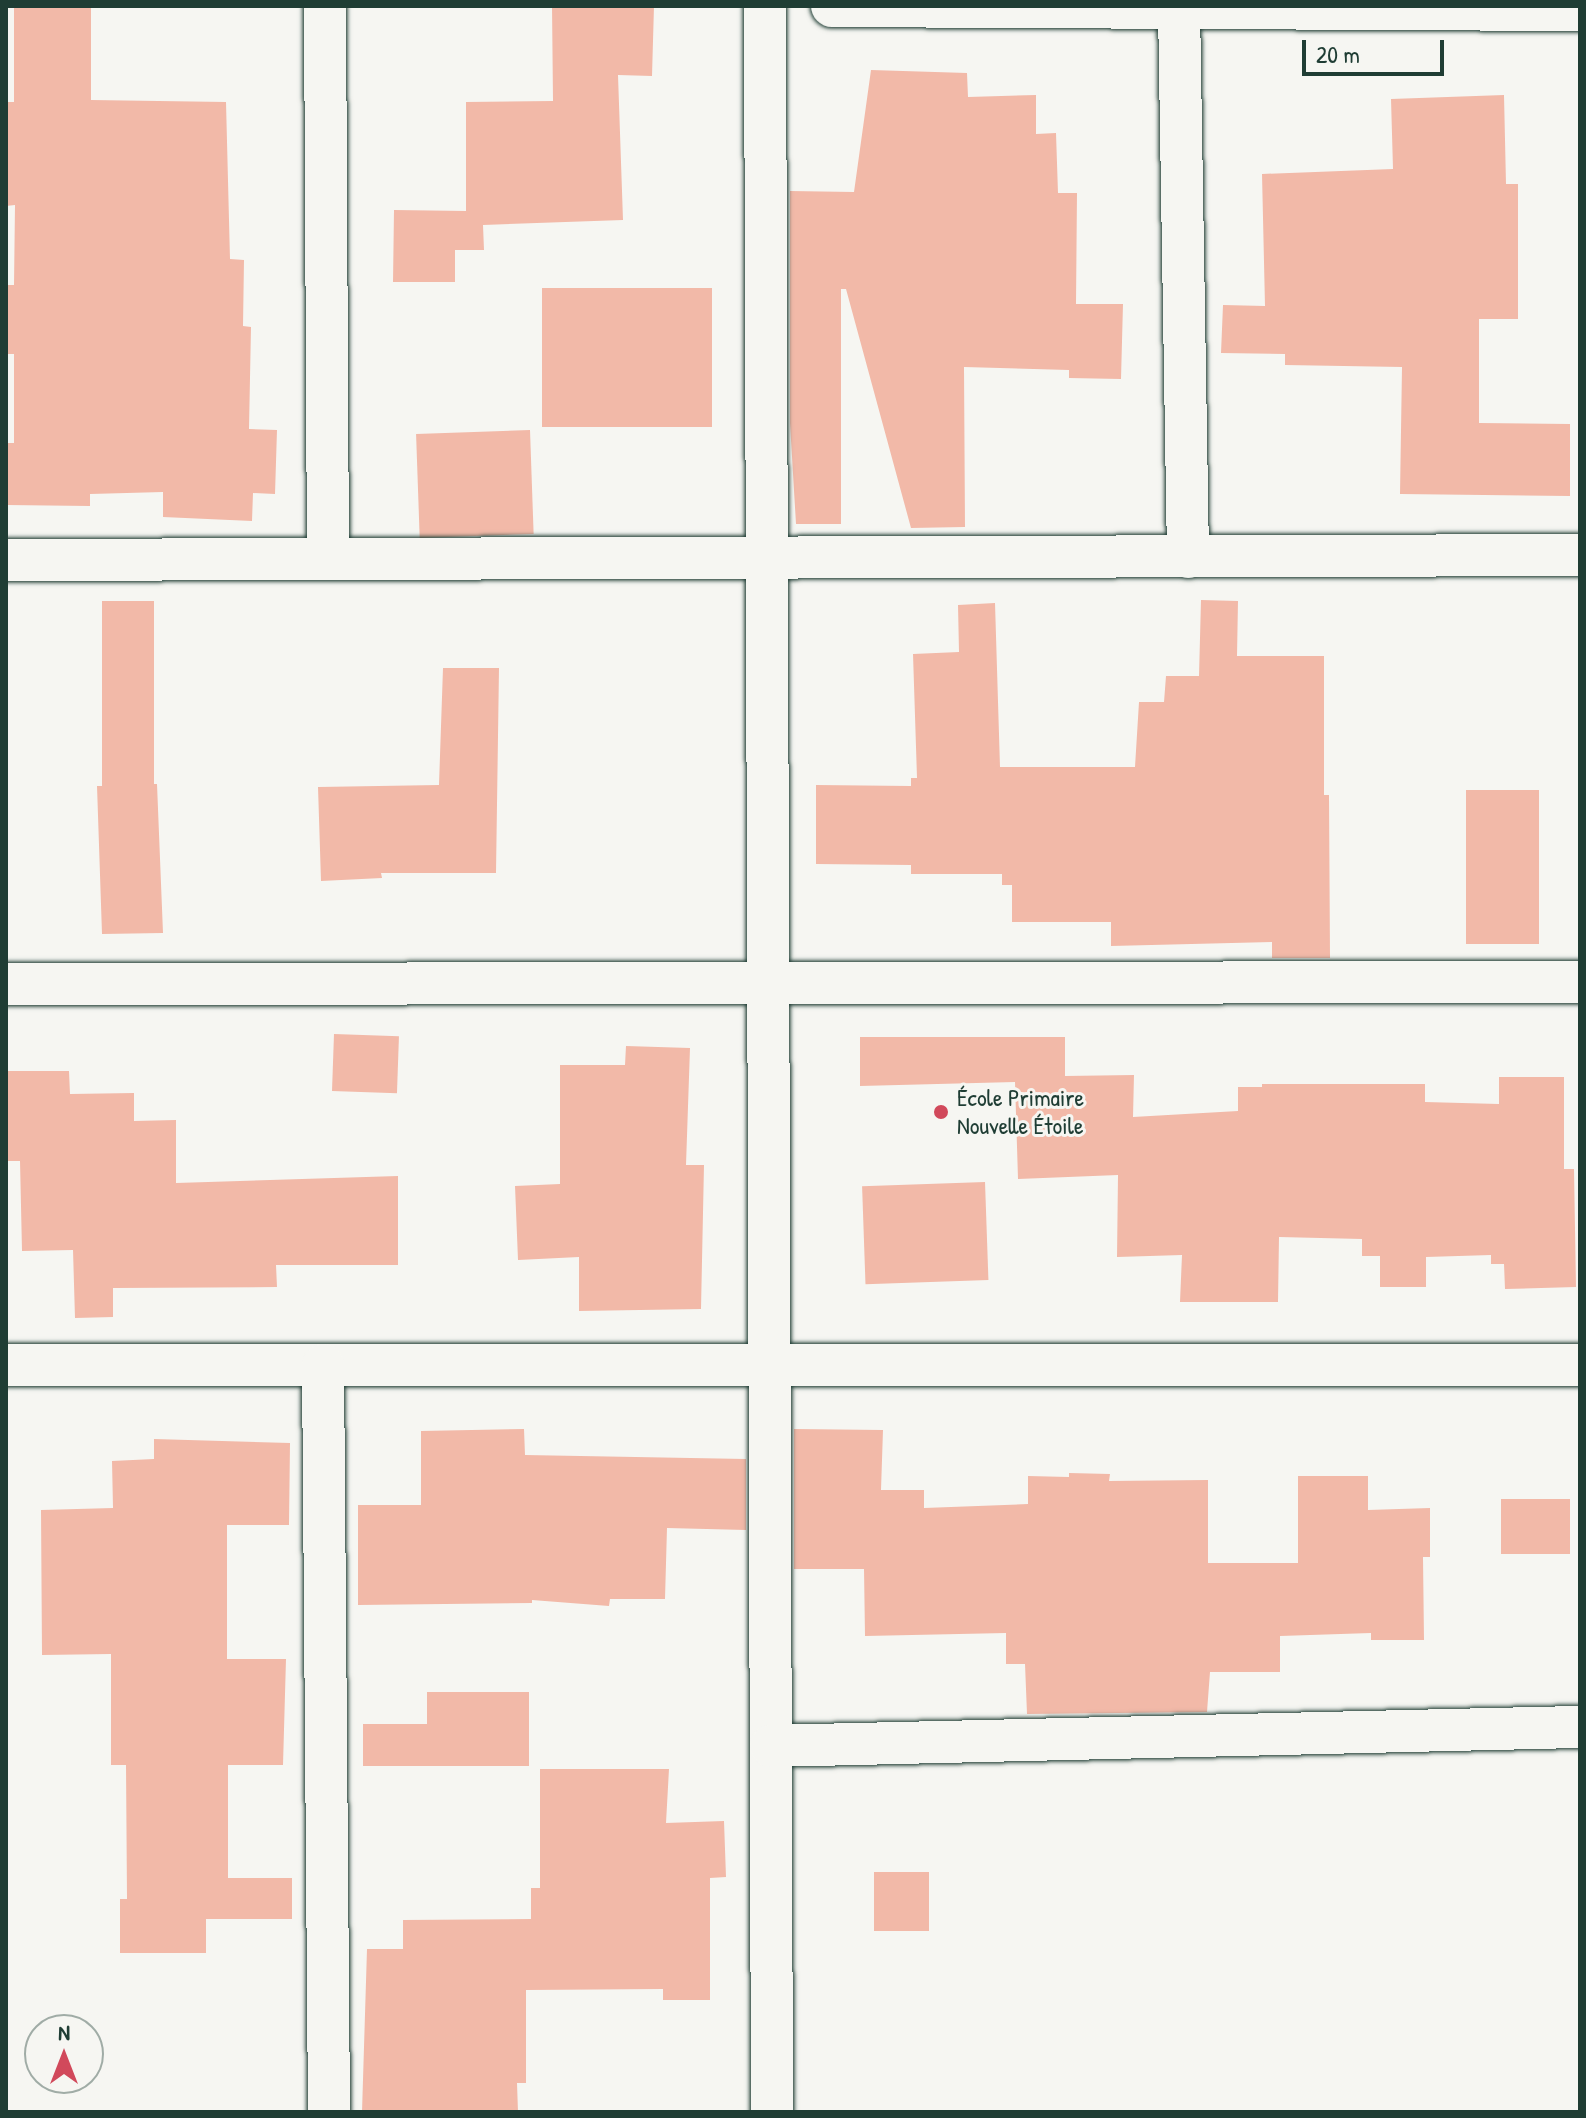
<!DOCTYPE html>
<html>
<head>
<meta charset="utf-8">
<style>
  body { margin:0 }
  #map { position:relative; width:1586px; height:2118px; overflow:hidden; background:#f6f6f2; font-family:"Patrick Hand",sans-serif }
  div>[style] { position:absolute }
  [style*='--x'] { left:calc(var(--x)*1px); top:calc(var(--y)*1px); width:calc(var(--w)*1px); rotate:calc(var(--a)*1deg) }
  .building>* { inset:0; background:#f2b9a8; transform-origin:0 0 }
  .roads { filter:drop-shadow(0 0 2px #1f3d34) drop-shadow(0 0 2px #1f3d34) }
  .street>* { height:42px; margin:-21px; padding:0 21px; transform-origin:21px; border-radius:21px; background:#f6f6f2 }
  .dots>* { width:22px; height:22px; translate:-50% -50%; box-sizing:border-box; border:4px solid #f6f6f2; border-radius:50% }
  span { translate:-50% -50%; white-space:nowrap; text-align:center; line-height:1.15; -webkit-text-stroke:6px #f6f6f2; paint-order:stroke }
  .poi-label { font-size:24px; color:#1f3d34 }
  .left { translate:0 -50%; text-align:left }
  .frame { position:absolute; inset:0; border:8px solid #1f3d34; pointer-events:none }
  .north { position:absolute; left:24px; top:2014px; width:80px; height:80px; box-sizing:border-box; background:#f6f6f2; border:2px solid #a0aca6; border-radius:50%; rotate:0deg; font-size:22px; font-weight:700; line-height:32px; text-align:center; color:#1f3d34 }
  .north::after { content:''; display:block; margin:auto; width:28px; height:36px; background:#d1495b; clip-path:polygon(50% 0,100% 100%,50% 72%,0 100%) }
  .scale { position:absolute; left:1302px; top:40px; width:142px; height:36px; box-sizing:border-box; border:4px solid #1f3d34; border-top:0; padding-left:10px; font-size:24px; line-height:28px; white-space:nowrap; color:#1f3d34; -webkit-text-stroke:6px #f6f6f2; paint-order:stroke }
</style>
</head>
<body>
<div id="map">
  <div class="building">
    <i style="clip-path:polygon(14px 6px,91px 6px,91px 100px,226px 102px,230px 259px,244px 260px,243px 326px,251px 327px,249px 429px,277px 430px,275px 494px,253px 493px,252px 521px,163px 517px,163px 492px,90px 494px,90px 506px,6px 505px,7px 443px,14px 443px,14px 354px,6px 354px,6px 285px,14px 285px,15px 205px,6px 206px,6px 102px,14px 102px)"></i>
    <i style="clip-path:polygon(552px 6px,654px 6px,652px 76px,618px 75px,623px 220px,483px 225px,484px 250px,455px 250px,455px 282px,393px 282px,394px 210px,466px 211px,466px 102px,553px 101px)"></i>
    <i style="clip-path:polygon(871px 70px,967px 73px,968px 97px,1036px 95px,1036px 134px,1056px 133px,1058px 193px,1077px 193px,1076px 304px,1123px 304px,1121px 379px,1069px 378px,1069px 370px,964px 367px,965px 527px,911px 528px,846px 289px,841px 289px,841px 524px,796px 524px,790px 423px,790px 191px,854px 192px)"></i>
    <i style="clip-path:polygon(1504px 95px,1506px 184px,1518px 184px,1518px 319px,1479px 319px,1479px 423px,1570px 424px,1570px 496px,1400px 494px,1402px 367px,1285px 365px,1285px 354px,1221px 353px,1223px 305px,1265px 306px,1262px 174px,1393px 169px,1391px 99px)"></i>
    <i style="left:542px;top:288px;width:170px;height:139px"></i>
    <i style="left:530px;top:430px;width:104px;height:114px;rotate:88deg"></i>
    <i style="clip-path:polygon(1201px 600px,1238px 601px,1237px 656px,1324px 656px,1324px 795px,1329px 795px,1330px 958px,1272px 958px,1272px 942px,1111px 946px,1111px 922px,1012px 922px,1012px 885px,1002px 885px,1002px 874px,911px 874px,911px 865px,816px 864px,816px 785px,911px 786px,911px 778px,917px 778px,913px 654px,959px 652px,958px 605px,995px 603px,1000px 767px,1135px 767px,1139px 702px,1164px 702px,1166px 676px,1199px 676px)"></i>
    <i style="clip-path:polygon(102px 601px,154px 601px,154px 784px,157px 784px,163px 933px,102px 934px,97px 786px,102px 786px)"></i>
    <i style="clip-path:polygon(443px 668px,499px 668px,496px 873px,381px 873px,382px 878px,321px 881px,318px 787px,439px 785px)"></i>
    <i style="left:1466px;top:790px;width:73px;height:154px"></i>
    <i style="left:334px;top:1034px;width:65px;height:57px;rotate:2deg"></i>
    <i style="clip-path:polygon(860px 1037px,1065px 1037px,1065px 1076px,1134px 1075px,1133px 1117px,1238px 1111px,1238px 1087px,1262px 1087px,1262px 1084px,1425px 1084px,1425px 1102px,1499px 1104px,1499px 1077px,1564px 1077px,1564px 1169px,1574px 1169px,1576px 1287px,1505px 1289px,1504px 1264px,1491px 1264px,1491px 1255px,1426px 1257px,1426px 1287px,1380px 1287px,1380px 1256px,1362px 1256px,1362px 1239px,1279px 1237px,1278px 1302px,1180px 1302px,1182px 1255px,1117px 1257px,1118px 1175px,1018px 1179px,1015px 1082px,860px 1086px)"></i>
    <i style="clip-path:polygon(626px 1046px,690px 1048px,686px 1165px,704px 1165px,701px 1309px,579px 1311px,579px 1257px,518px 1260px,515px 1186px,560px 1184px,560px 1065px,625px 1065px)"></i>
    <i style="clip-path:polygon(6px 1071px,69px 1071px,70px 1094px,134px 1093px,134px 1121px,176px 1120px,176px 1183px,398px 1176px,398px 1265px,276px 1265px,277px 1287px,113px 1288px,113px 1317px,75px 1318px,73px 1250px,22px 1251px,20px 1161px,6px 1161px)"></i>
    <i style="left:985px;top:1182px;width:98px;height:123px;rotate:88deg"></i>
    <i style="clip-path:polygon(524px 1429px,525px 1455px,746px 1459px,746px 1530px,667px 1528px,665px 1599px,610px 1599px,609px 1606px,532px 1600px,532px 1603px,358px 1605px,358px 1505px,421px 1505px,421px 1431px)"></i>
    <i style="clip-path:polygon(794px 1429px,883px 1430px,881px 1490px,924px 1490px,924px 1508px,1028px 1504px,1028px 1476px,1069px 1477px,1069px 1473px,1110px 1474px,1109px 1481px,1208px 1480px,1208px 1563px,1298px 1563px,1298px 1476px,1368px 1476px,1368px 1510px,1430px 1508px,1430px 1557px,1423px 1557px,1424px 1640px,1371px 1640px,1371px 1633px,1280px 1636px,1280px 1672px,1210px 1672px,1207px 1712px,1027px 1714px,1025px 1664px,1006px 1664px,1006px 1633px,865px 1636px,864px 1569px,794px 1569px)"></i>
    <i style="clip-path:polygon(154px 1439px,290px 1443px,289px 1525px,227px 1525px,227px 1659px,286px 1659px,283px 1765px,228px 1765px,228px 1878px,292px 1878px,292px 1919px,206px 1919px,206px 1953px,120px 1953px,120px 1899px,127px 1899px,126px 1765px,111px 1765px,111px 1654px,42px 1655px,41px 1510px,113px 1508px,112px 1461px,154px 1459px)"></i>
    <i style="left:1501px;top:1499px;width:69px;height:55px"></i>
    <i style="clip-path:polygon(427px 1692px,529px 1692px,529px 1766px,363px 1766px,363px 1724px,427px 1724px)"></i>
    <i style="clip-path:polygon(540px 1769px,669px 1769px,666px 1823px,724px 1821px,726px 1877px,710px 1878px,710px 2000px,663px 2000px,663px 1989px,526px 1990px,526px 2083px,517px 2083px,518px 2112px,362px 2112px,367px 1949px,403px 1949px,403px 1920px,531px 1919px,531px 1888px,540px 1888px)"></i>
    <i style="left:874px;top:1872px;width:55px;height:59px"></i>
  </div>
  <div class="roads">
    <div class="street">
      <i style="--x:325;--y:6;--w:553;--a:89.69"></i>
      <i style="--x:765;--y:6;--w:2106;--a:89.81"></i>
      <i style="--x:832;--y:6;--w:748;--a:0.31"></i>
      <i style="--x:1179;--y:7;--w:550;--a:89.06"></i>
      <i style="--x:6;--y:560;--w:1574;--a:-0.18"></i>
      <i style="--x:6;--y:984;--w:1574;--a:-0.07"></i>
      <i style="--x:6;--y:1365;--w:1574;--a:0"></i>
      <i style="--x:323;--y:1365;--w:747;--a:89.54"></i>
      <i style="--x:771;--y:1746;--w:809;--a:-1.35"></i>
    </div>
  </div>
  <div class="dots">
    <i style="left:941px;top:1112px;background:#d1495b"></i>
  </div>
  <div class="poi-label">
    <span class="left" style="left:957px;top:1112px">École Primaire<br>Nouvelle Étoile</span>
  </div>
  <div class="frame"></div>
  <div class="north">N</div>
  <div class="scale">20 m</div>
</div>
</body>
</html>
